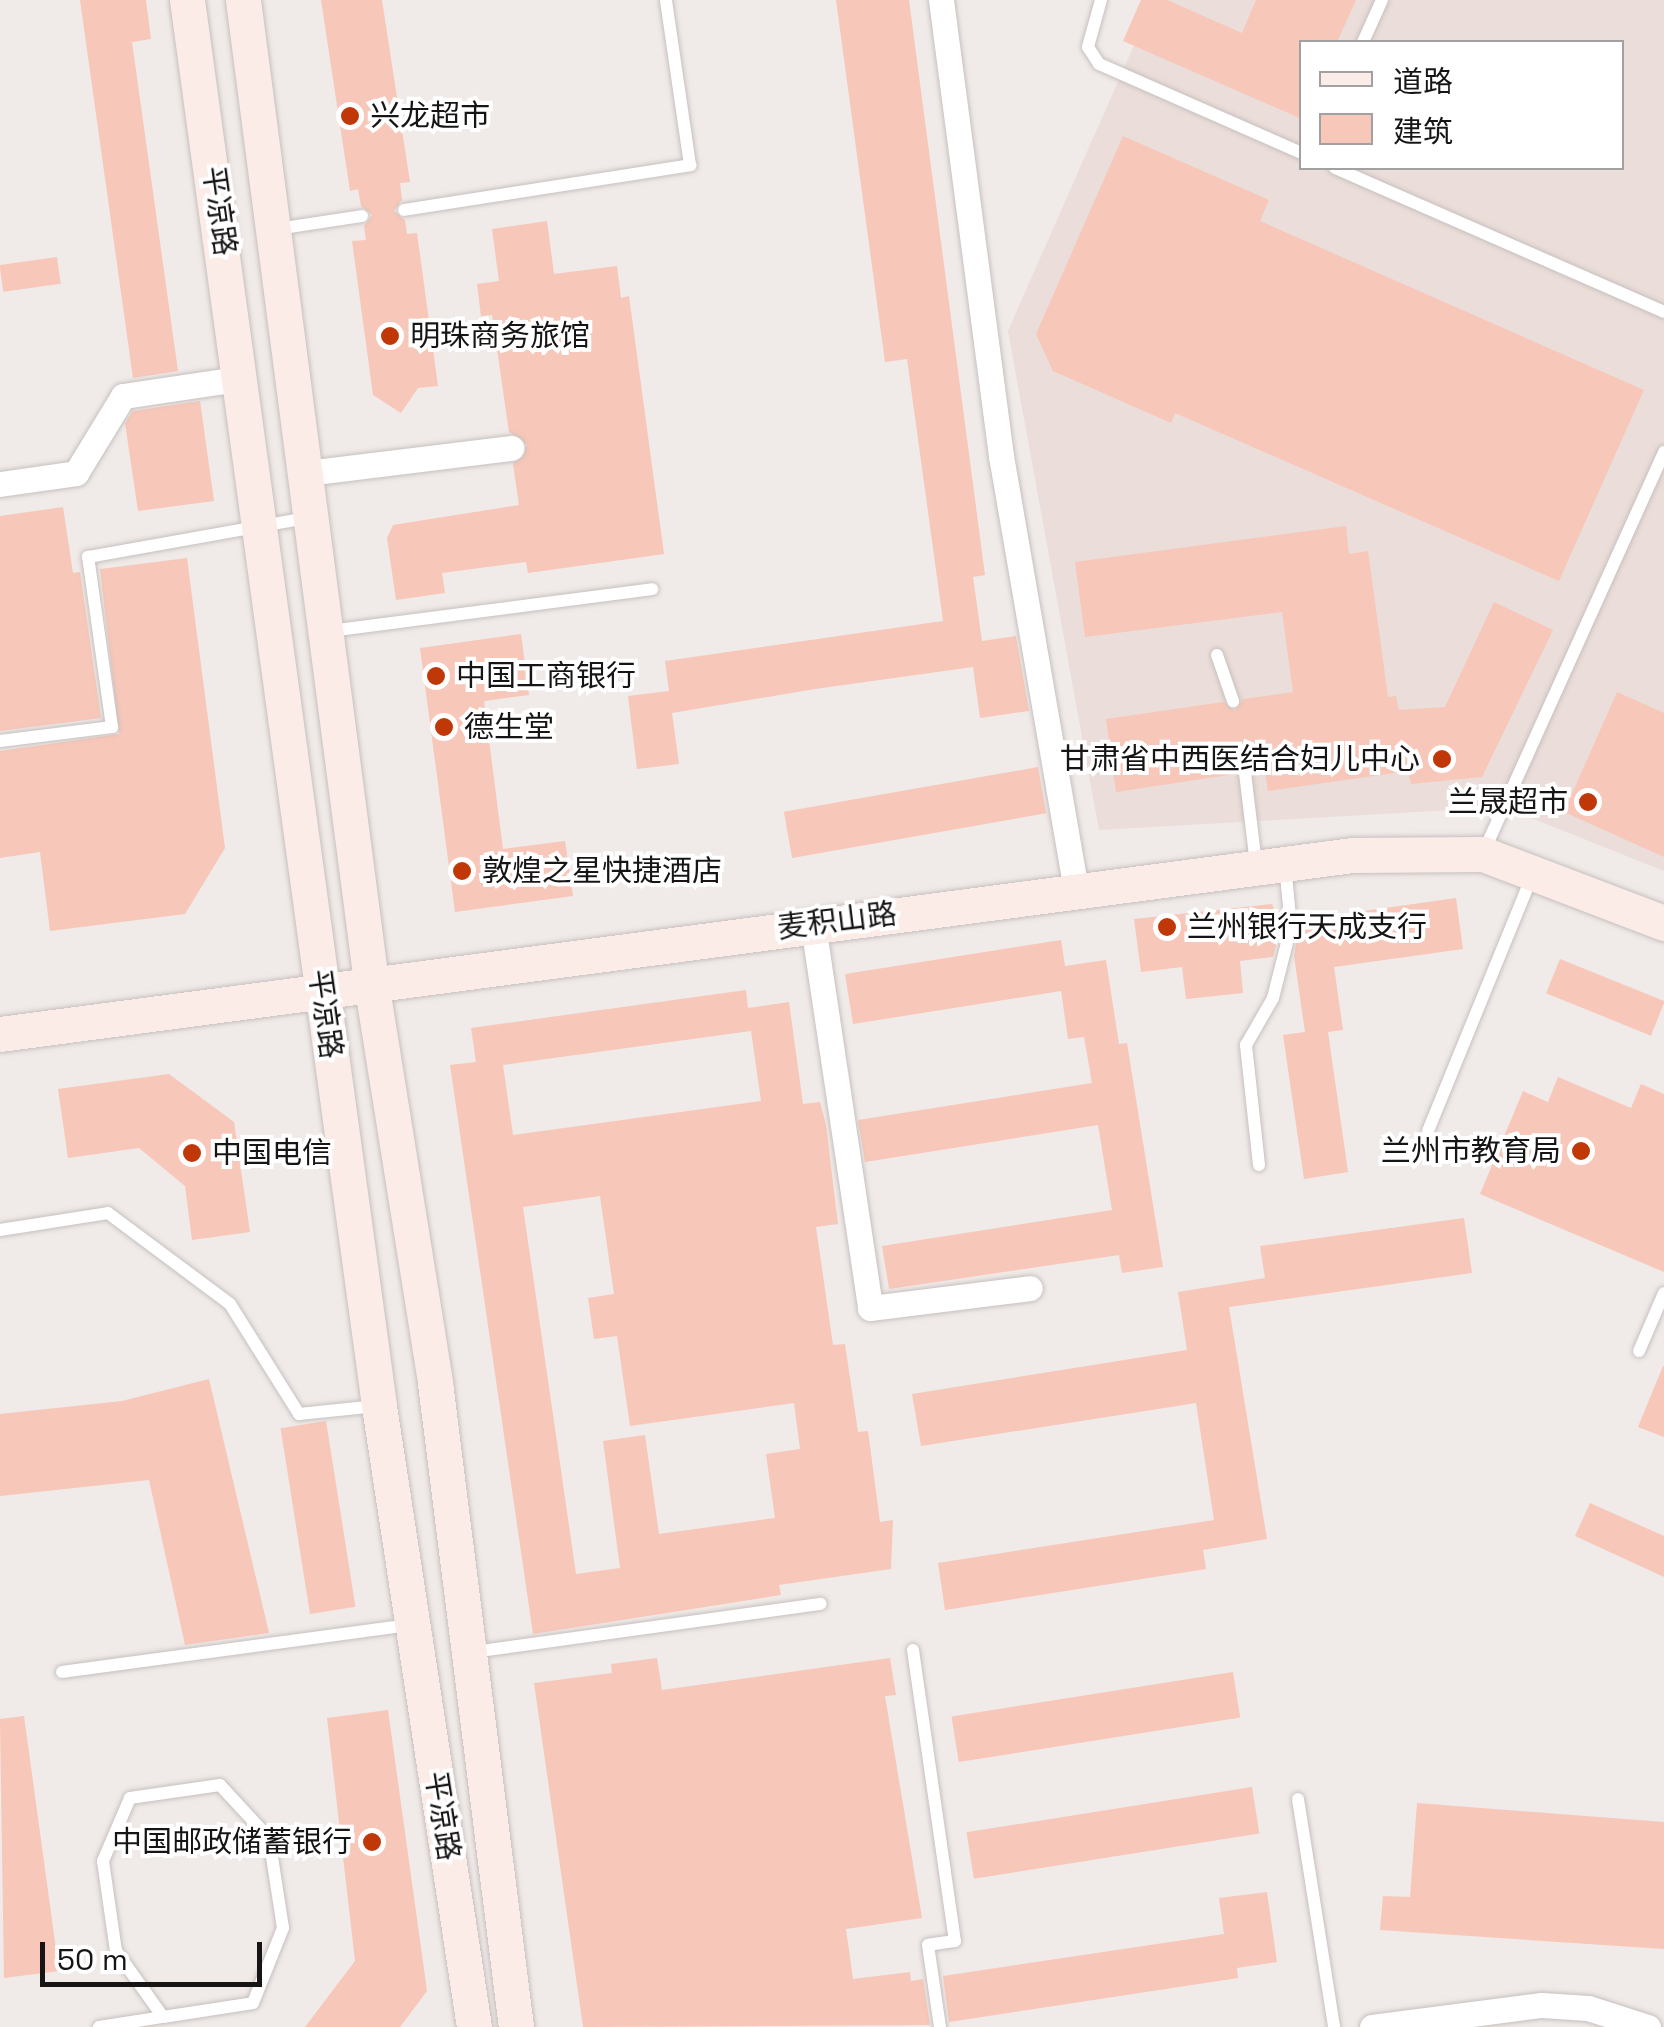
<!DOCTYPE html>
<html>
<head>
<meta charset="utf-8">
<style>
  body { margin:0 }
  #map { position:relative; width:1664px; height:2027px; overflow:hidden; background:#f0eae8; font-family:"Space Grotesk","Noto Sans SC",sans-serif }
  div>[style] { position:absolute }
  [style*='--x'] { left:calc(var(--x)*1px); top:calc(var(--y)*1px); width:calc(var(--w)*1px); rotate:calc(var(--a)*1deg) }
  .built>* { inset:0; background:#ebddd9 }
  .building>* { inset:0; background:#f7c7b9; transform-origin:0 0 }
  .roads { filter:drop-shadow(0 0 2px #c6c0bf) drop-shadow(0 0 2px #c6c0bf) }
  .lane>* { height:12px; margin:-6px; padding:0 6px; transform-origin:6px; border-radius:6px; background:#fff }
  .street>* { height:25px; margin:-12.5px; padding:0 12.5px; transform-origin:12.5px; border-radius:12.5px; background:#fff }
  .secondary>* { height:35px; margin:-17.5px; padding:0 17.5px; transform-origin:17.5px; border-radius:17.5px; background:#fbece8 }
  .dots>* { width:28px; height:28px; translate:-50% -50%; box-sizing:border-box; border:5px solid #fff; border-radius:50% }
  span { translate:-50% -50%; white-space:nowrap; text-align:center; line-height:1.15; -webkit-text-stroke:8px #fff; paint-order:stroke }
  .poi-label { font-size:30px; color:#161414 }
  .left { translate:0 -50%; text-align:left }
  .right { translate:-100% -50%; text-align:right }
  .street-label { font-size:30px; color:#161414 }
  .legend { position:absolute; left:1299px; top:40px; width:325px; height:130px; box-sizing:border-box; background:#fff; border:2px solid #a2a1a1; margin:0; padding:12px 18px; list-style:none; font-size:30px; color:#161414 }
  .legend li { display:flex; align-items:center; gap:20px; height:50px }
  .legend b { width:50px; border:2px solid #a2a1a1 }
  .scale { position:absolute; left:40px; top:1942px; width:222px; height:45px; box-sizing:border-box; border:5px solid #161414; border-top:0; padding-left:12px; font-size:30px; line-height:35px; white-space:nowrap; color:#161414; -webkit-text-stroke:8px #fff; paint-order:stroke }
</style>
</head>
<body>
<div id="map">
  <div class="built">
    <i style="clip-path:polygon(evenodd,1154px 0,1664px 0,1664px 871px,1504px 807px,1099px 830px,1008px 331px,1154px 0,1302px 42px,1622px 42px,1622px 168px,1302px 168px,1302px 42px)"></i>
  </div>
  <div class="building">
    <i style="clip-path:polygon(80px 0,146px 0,151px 39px,132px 42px,178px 371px,133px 378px)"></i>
    <i style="clip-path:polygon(321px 0,382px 0,410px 182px,400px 183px,402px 200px,394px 211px,405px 220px,407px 234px,417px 233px,438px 386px,418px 388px,401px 413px,373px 395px,352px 241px,366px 240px,364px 226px,372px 215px,361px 206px,358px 189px,350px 191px)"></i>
    <i style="clip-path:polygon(836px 0,909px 0,985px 575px,973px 577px,982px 641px,1016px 636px,1029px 711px,980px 718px,973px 667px,815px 689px,672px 713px,679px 764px,637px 769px,628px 696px,669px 691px,665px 661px,943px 621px,907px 359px,885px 362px)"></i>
    <i style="clip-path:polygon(1141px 0,1167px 0,1242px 33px,1256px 0,1356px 0,1337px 42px,1302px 42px,1302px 119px,1123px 41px)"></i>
    <i style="clip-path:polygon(1123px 136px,1269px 200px,1260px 221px,1644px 390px,1559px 581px,1175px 413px,1171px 423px,1053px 371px,1036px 334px)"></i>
    <i style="clip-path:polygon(547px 221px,554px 274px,617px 266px,621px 298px,629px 296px,664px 554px,528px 573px,526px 562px,442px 573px,445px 593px,396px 600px,387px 538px,393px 525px,519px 505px,513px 464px,527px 445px,509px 432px,492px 315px,481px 316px,477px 284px,499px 281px,492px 229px)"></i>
    <i style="left:57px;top:257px;width:27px;height:58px;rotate:82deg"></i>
    <i style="clip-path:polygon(200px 401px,214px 501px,138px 511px,125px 423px,133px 411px)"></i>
    <i style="clip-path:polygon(63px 507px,73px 573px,80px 572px,101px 718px,0 731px,0 516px)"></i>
    <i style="clip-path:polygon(1346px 526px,1349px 554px,1368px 551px,1388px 697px,1396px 696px,1399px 710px,1445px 707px,1494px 602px,1553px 630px,1482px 777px,1411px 784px,1408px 771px,1268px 791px,1265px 770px,1245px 763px,1235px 774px,1116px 792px,1106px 719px,1223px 702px,1235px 711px,1243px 699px,1293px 692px,1282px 612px,1085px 637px,1075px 562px)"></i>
    <i style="clip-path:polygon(187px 558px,225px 848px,185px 914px,50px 931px,40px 852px,0 858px,0 751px,119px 734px,100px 569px)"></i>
    <i style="clip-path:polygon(521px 634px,529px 695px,484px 701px,503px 849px,565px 841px,573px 896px,455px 912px,420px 648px)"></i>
    <i style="clip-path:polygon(1617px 692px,1664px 713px,1664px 857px,1564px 812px)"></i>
    <i style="left:1038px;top:767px;width:47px;height:258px;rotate:80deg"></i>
    <i style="clip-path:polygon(1456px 898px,1463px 949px,1334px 967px,1343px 1030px,1328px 1032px,1348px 1172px,1304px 1179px,1283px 1035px,1305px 1032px,1294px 956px,1300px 920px)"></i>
    <i style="clip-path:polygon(1272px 904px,1281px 926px,1273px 957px,1240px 961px,1243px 993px,1186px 999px,1182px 967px,1141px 972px,1134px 919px)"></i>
    <i style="clip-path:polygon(1061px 940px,1065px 966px,1106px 960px,1119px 1044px,1127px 1043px,1163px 1267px,1122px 1273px,1119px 1255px,889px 1289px,882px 1246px,1112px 1210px,1098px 1125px,865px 1162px,858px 1120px,1092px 1083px,1084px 1037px,1068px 1039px,1061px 991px,853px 1024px,845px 974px)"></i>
    <i style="left:1560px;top:959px;width:113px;height:37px;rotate:22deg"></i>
    <i style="clip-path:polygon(evenodd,746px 990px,748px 1008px,789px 1002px,803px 1104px,820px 1102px,826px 1125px,838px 1224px,816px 1227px,833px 1345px,845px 1344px,858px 1432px,868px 1431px,880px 1522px,893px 1520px,891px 1569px,779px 1585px,781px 1595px,533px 1634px,450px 1065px,476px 1062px,471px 1028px,746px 990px,751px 1031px,761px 1101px,513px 1135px,503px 1065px,751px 1031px,746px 990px,600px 1196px,614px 1294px,588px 1298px,594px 1339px,617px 1336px,630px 1426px,794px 1403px,800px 1449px,766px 1454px,775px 1518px,659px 1534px,645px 1435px,603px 1441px,620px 1568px,576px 1574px,523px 1207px,600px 1196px)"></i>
    <i style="clip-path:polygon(169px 1074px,234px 1122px,250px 1232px,192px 1240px,185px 1186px,139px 1148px,68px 1158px,58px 1089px)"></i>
    <i style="clip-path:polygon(1558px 1077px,1631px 1108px,1641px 1084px,1664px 1094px,1664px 1272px,1480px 1194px,1523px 1091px,1548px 1102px)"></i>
    <i style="clip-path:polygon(1464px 1218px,1472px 1273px,1229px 1307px,1267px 1539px,1203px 1550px,1206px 1569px,945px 1610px,938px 1563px,1214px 1520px,1196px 1403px,921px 1446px,912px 1394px,1187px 1350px,1178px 1292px,1265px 1278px,1260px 1246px)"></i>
    <i style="clip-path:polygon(1663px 1366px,1664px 1366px,1664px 1437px,1638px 1427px)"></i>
    <i style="clip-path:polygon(209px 1379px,269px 1633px,185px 1645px,149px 1480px,0 1496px,0 1414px,122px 1401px)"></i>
    <i style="left:326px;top:1421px;width:188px;height:46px;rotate:81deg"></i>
    <i style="clip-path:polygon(1590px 1503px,1664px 1536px,1664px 1577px,1575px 1536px)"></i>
    <i style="clip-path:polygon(657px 1658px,662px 1690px,890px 1658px,896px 1695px,885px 1696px,922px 1918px,846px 1929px,853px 1979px,910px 1972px,911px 1981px,923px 1979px,930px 2025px,583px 2027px,534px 1683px,612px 1673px,611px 1664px)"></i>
    <i style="left:1233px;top:1672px;width:46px;height:285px;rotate:81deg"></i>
    <i style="clip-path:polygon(388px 1710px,427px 1991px,400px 2027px,305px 2027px,355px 1961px,327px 1718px)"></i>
    <i style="clip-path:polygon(24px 1716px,59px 1971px,4px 1978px,0 1719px)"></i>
    <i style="left:1252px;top:1787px;width:47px;height:289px;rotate:81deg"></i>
    <i style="clip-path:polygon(1417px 1803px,1664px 1822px,1664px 1949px,1380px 1930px,1383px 1896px,1410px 1897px)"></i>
    <i style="clip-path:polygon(1267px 1892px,1277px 1962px,1237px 1968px,1238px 1978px,949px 2022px,943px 1976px,1224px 1934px,1219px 1898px)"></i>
  </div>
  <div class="roads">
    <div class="lane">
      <i style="--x:1101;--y:0;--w:49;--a:105.5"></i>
      <i style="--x:1088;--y:47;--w:20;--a:57"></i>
      <i style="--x:1099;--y:64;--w:222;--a:23.7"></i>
      <i style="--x:1363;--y:42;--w:46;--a:-65.7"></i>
      <i style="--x:1335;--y:168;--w:359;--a:23.6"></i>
      <i style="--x:404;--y:210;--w:290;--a:-8.9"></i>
      <i style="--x:690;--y:165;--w:167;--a:-98.3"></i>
      <i style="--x:277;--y:229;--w:86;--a:-8.7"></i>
      <i style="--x:330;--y:631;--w:325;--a:-7.4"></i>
      <i style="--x:1217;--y:655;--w:49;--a:70.8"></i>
      <i style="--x:0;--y:741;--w:113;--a:-7.1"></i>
      <i style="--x:112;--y:727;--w:172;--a:-98"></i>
      <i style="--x:88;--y:557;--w:221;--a:-10.1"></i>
      <i style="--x:1245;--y:773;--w:92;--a:83.1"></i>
      <i style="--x:1484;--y:851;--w:438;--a:-65.7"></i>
      <i style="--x:1428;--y:1131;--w:273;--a:-67.8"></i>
      <i style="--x:1259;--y:1165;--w:121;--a:-96.2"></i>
      <i style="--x:1246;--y:1045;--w:54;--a:-60.1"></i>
      <i style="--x:1273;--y:998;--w:73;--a:-75.8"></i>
      <i style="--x:1291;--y:927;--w:62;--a:-95.5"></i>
      <i style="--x:0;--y:1230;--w:109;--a:-8.9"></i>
      <i style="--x:108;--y:1213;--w:152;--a:36.7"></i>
      <i style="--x:230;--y:1304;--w:130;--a:57.9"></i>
      <i style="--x:299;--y:1414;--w:78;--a:-5.9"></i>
      <i style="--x:1639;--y:1351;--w:63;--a:-66.7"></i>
      <i style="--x:913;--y:1650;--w:294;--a:81.8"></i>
      <i style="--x:955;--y:1941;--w:27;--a:172"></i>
      <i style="--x:928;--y:1945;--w:83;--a:81.7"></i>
      <i style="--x:473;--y:1652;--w:351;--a:-7.9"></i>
      <i style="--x:62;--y:1672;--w:352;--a:-7.7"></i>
      <i style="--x:1298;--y:1799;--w:231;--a:81"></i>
      <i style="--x:99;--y:2027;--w:65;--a:-8.9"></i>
      <i style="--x:163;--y:2017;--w:91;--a:-8.8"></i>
      <i style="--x:253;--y:2003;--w:81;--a:-68.2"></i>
      <i style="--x:283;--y:1928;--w:91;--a:-98.8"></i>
      <i style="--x:269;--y:1838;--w:72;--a:-132.8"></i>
      <i style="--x:220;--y:1785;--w:91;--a:171.8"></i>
      <i style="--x:130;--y:1798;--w:69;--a:113.2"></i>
      <i style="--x:103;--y:1861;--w:91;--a:81.8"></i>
      <i style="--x:116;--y:1951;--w:81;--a:54.5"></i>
    </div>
    <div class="street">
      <i style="--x:941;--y:0;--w:460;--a:82.5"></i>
      <i style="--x:1001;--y:456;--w:440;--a:80.2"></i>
      <i style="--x:307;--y:473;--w:206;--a:-7"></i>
      <i style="--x:0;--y:484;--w:77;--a:-8.2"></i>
      <i style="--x:76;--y:473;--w:90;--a:-58.6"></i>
      <i style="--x:123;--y:396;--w:121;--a:-8.5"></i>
      <i style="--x:813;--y:925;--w:387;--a:81.5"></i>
      <i style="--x:870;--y:1308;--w:161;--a:-7.1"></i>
      <i style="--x:1372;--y:2027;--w:171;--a:-7.4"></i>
      <i style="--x:1542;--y:2005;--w:46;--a:3.7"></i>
      <i style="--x:1588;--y:2008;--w:63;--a:17.6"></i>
    </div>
    <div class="secondary">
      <i style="--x:187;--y:0;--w:1419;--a:82.22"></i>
      <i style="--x:379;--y:1406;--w:628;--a:81.3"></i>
      <i style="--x:243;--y:0;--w:990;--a:82.57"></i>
      <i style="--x:371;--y:982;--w:406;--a:80.9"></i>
      <i style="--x:435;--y:1383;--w:649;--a:82.83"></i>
      <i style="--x:0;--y:1034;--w:1364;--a:-7.54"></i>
      <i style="--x:1352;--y:855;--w:131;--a:-0.4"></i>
      <i style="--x:1483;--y:854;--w:194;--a:20.9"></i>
    </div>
  </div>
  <div class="dots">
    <i style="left:350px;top:116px;background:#c03808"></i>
    <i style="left:390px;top:336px;background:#c03808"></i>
    <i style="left:436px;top:676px;background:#c03808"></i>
    <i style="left:444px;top:727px;background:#c03808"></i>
    <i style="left:1442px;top:759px;background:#c03808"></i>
    <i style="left:1588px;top:802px;background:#c03808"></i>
    <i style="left:462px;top:871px;background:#c03808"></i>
    <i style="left:1167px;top:927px;background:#c03808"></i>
    <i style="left:1581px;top:1151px;background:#c03808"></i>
    <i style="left:192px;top:1153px;background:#c03808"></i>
    <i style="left:372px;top:1842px;background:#c03808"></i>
  </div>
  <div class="poi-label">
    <span class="left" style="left:370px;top:116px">兴龙超市</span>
    <span class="left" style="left:410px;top:336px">明珠商务旅馆</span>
    <span class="left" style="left:456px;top:676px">中国工商银行</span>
    <span class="left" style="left:464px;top:727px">德生堂</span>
    <span class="right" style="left:1420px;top:759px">甘肃省中西医结合妇儿中心</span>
    <span class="right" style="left:1568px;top:802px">兰晟超市</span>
    <span class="left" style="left:482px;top:871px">敦煌之星快捷酒店</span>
    <span class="left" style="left:1187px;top:927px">兰州银行天成支行</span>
    <span class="right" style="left:1561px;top:1151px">兰州市教育局</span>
    <span class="left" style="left:212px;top:1153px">中国电信</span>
    <span class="right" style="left:352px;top:1842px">中国邮政储蓄银行</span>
  </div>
  <div class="street-label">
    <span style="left:219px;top:211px;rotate:82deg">平凉路</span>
    <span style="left:837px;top:921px;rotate:-7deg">麦积山路</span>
    <span style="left:325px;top:1014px;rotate:82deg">平凉路</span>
    <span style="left:442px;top:1816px;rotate:81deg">平凉路</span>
  </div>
  <ul class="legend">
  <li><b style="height:12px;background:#fbece8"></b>道路</li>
  <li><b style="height:28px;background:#f7c7b9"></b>建筑</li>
  </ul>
  <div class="scale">50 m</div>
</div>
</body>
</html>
